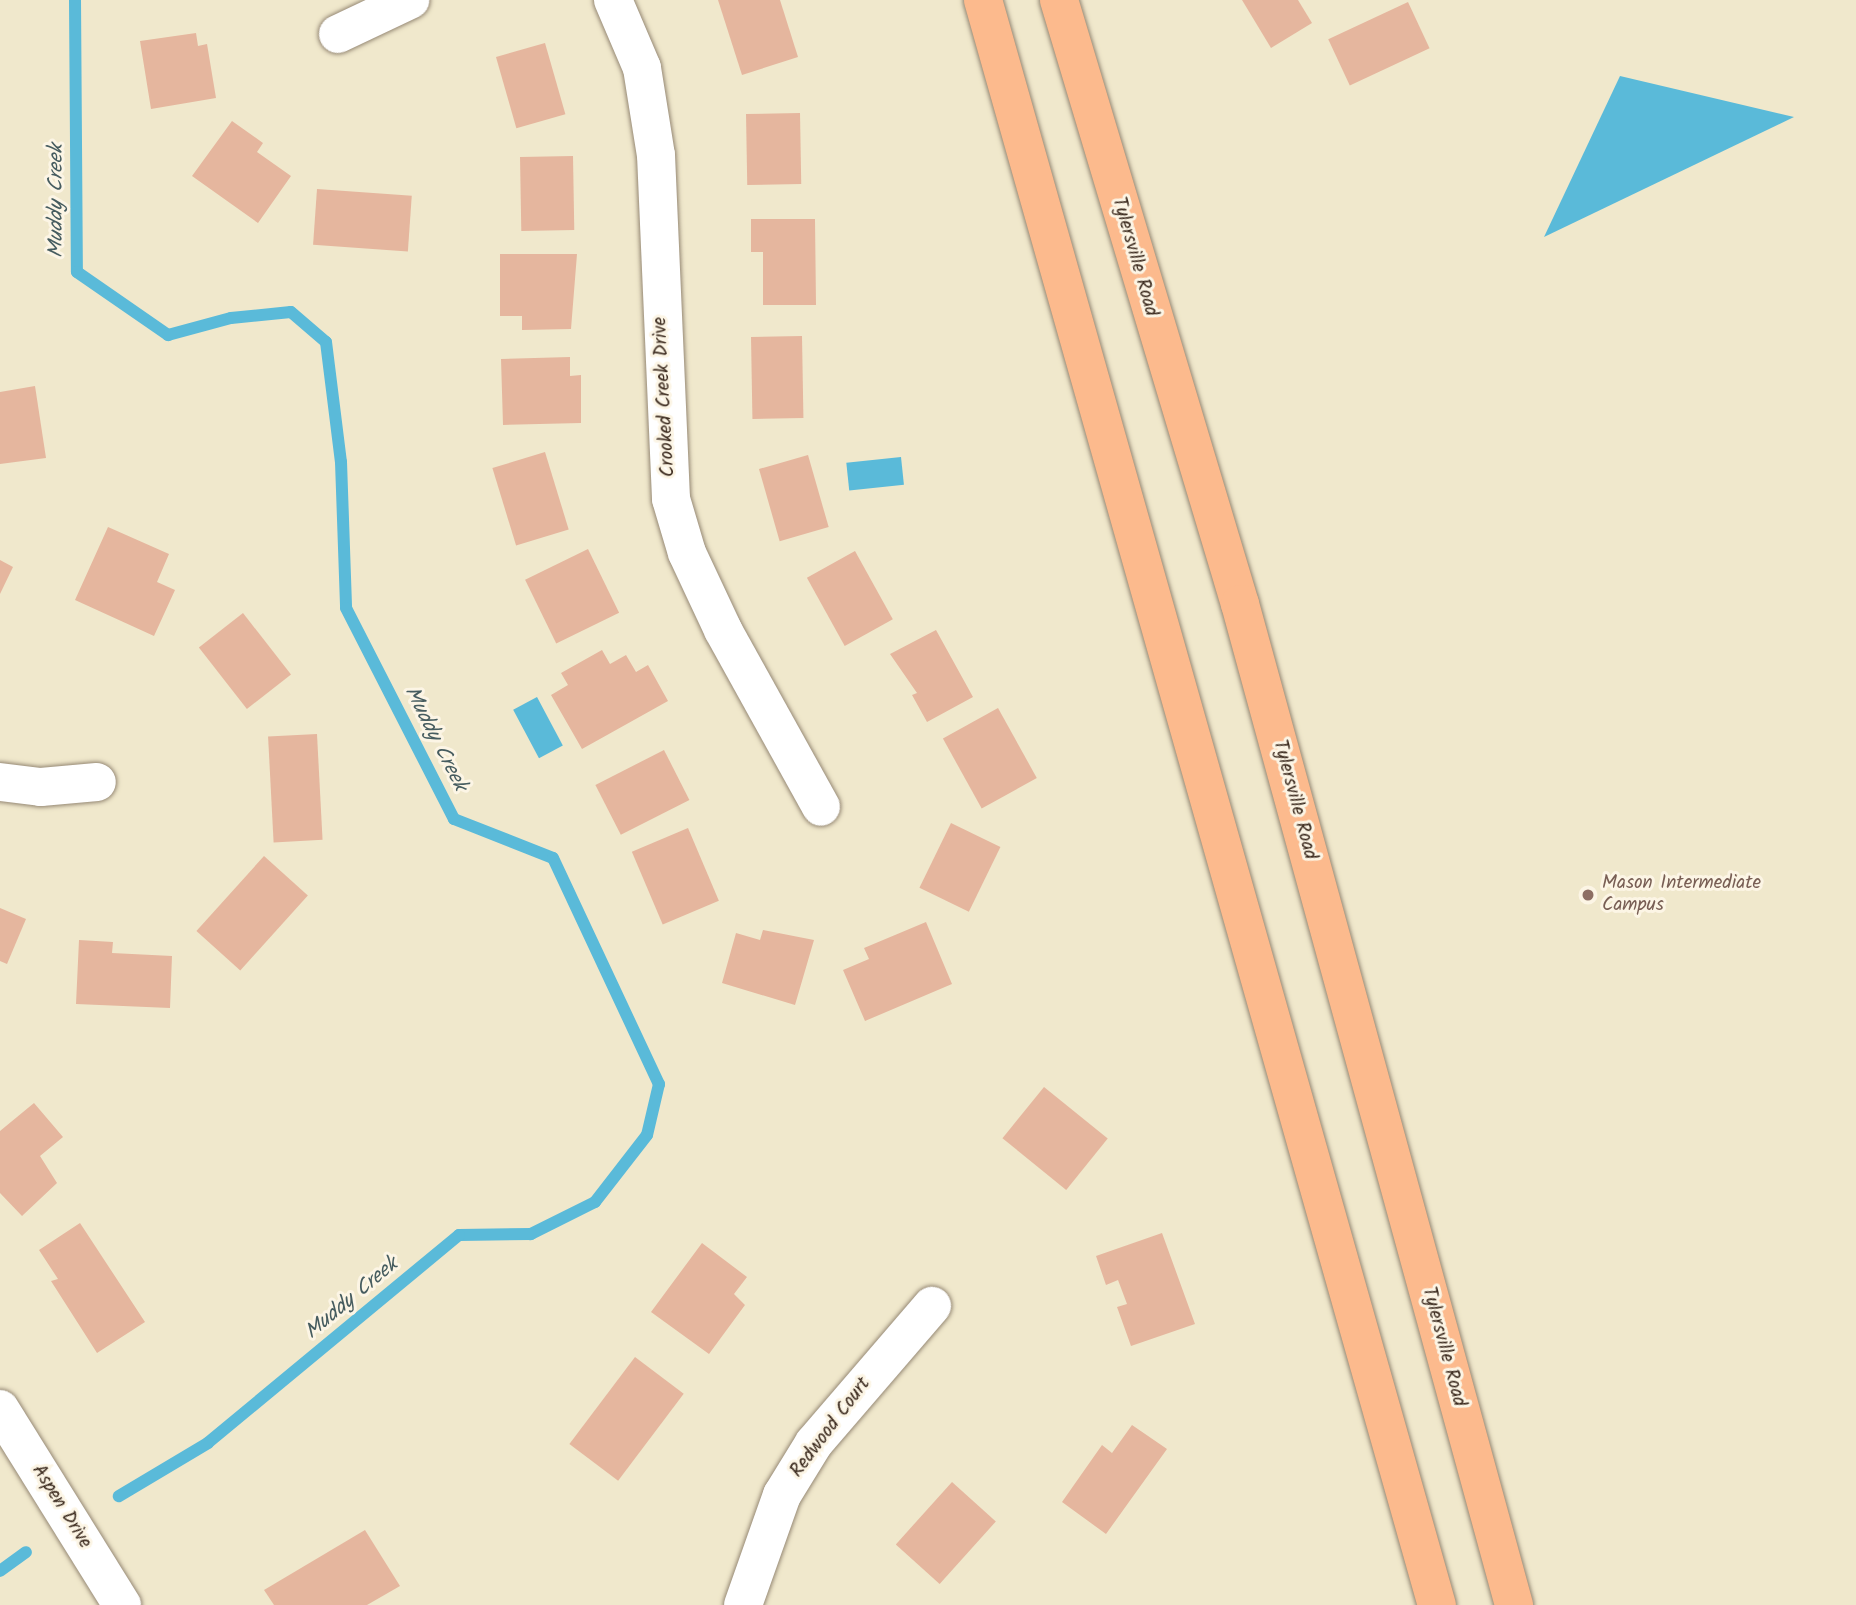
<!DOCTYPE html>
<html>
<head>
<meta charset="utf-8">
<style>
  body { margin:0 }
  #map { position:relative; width:1856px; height:1605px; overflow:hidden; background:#f0e8cc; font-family:Kalam,sans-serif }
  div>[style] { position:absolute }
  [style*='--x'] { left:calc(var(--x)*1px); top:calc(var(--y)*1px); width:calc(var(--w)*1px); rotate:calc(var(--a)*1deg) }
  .water>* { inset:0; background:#5abad9; transform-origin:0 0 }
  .stream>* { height:12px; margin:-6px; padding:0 6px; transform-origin:6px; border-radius:6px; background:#5abad9 }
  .building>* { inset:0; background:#e5b69e; transform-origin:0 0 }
  .roads { filter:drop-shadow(0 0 2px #968975) drop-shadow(0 0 2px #968975) }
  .minor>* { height:38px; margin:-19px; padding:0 19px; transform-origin:19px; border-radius:19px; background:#fff }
  .major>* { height:38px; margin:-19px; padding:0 19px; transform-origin:19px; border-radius:19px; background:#fcba8d }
  .dots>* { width:19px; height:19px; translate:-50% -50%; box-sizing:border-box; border:4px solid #fcf5e5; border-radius:50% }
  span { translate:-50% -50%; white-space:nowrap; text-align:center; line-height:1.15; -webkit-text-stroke:6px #fcf5e5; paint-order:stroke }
  .street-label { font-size:19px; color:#3b2a1e }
  .education-label { font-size:19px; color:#785e54 }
  .left { translate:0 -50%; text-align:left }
  .water-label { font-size:21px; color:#465c5f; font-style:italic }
</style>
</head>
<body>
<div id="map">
  <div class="water">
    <i style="clip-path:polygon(1620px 76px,1794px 117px,1544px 237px)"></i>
    <i style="left:901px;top:457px;width:28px;height:55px;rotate:84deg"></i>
    <i style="left:537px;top:697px;width:55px;height:27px;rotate:62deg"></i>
  </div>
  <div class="stream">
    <i style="--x:75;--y:0;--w:272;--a:89.6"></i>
    <i style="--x:77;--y:272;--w:111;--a:34.7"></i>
    <i style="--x:168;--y:335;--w:65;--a:-15.1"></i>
    <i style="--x:231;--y:318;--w:60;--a:-5.7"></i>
    <i style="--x:291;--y:312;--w:46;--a:40.6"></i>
    <i style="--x:326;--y:342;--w:121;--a:82.9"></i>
    <i style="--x:341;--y:462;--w:146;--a:88"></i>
    <i style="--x:346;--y:608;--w:237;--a:62.9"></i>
    <i style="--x:454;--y:819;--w:106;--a:21.5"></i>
    <i style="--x:553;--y:858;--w:250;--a:64.9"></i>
    <i style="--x:659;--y:1084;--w:52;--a:103.2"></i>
    <i style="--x:647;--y:1135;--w:85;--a:127.8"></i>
    <i style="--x:595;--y:1202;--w:72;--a:153.4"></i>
    <i style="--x:531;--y:1234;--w:72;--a:179.2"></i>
    <i style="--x:459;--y:1235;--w:326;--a:140.4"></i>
    <i style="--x:208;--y:1443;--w:104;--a:149.2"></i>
    <i style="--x:0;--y:1571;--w:32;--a:-36"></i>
  </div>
  <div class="building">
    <i style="clip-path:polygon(718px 0,780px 0,798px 57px,742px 75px)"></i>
    <i style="clip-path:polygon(1242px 0,1298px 0,1312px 23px,1271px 48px)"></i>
    <i style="left:1408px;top:2px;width:51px;height:88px;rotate:65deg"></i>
    <i style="clip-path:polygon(196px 33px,198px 46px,207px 44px,216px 98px,151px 109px,140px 41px)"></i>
    <i style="left:545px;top:43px;width:74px;height:51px;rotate:74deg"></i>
    <i style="left:800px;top:113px;width:71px;height:54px;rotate:89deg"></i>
    <i style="clip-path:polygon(232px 121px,263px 143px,257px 152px,291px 176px,258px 223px,192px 176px)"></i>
    <i style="left:573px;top:156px;width:74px;height:53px;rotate:89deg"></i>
    <i style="left:317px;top:189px;width:95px;height:56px;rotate:4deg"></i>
    <i style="clip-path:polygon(751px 219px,815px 219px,816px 305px,763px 305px,763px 252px,751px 252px)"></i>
    <i style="clip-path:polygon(500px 254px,577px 254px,571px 329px,522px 330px,522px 316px,500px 316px)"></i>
    <i style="left:802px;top:336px;width:82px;height:51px;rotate:89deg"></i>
    <i style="clip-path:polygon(570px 357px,570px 376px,581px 375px,581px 423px,503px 425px,501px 359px)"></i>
    <i style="clip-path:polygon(35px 386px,46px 458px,0 464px,0 392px)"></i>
    <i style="left:545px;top:452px;width:81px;height:55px;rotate:73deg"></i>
    <i style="left:808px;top:455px;width:75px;height:51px;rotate:74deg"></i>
    <i style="clip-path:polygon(108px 527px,169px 554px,157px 582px,175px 590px,154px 636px,75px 600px)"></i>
    <i style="left:588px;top:549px;width:71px;height:70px;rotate:64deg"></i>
    <i style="left:855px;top:551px;width:78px;height:55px;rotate:61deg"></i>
    <i style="clip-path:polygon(0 560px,13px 567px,0 594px)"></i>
    <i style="left:243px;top:613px;width:78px;height:56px;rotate:52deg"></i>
    <i style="clip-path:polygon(936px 630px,973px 697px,927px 722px,912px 695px,917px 693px,890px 654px)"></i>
    <i style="clip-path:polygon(602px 650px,610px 664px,626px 655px,636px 672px,648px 665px,668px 701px,582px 749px,551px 695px,568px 685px,561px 673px)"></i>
    <i style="left:998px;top:708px;width:80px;height:63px;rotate:61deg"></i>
    <i style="left:317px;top:734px;width:106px;height:49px;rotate:87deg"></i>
    <i style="left:664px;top:750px;width:56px;height:77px;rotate:63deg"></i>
    <i style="left:951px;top:823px;width:55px;height:72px;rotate:26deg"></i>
    <i style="left:688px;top:828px;width:79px;height:61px;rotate:67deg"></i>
    <i style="left:264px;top:856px;width:59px;height:101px;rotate:42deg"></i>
    <i style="clip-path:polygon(0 908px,26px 919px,7px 964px,0 961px)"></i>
    <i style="clip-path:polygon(926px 922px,952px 984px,865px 1021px,843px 970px,869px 959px,864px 948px)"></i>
    <i style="clip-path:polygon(763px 930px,814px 940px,795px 1005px,722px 983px,736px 933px,760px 940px)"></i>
    <i style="clip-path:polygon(79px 940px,113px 942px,112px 953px,172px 956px,170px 1008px,76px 1004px)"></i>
    <i style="left:1044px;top:1087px;width:82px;height:66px;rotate:39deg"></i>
    <i style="clip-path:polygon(34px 1103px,63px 1137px,40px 1156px,57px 1183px,22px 1216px,0 1193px,0 1131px)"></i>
    <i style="clip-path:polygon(80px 1223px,145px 1322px,97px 1353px,51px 1281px,58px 1279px,39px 1250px)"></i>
    <i style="clip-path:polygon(1162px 1233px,1195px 1324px,1131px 1346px,1117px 1307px,1127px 1304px,1118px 1280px,1106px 1285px,1096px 1256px)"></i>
    <i style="clip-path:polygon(702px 1243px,747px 1277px,734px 1294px,745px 1305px,709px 1354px,651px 1312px)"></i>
    <i style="left:635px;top:1357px;width:61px;height:109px;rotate:37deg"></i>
    <i style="clip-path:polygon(1132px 1425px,1167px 1449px,1106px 1534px,1062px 1502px,1102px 1445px,1112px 1453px)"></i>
    <i style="left:952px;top:1482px;width:59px;height:84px;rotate:42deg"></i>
    <i style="clip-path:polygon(365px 1530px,400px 1586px,367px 1605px,274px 1605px,264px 1590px)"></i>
  </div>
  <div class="roads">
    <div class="minor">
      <i style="--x:613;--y:0;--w:74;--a:66.9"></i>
      <i style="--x:642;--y:68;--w:88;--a:80.9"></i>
      <i style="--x:656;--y:155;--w:344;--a:87.5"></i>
      <i style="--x:671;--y:499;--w:56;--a:73.5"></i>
      <i style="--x:687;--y:553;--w:85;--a:64.9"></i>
      <i style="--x:723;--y:630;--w:202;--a:61"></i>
      <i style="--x:338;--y:34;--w:80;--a:-25.3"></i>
      <i style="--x:0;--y:782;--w:41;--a:7"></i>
      <i style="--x:41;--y:787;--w:56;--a:-5.1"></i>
      <i style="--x:0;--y:1409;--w:231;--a:58.1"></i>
      <i style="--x:743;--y:1605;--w:117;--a:-70.5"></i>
      <i style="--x:782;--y:1495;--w:61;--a:-58.4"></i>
      <i style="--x:814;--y:1443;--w:181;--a:-49.3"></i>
    </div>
    <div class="major">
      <i style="--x:983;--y:0;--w:1668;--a:74.21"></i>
      <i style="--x:1059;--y:0;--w:631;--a:73.32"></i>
      <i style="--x:1240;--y:604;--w:1038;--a:74.69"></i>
    </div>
  </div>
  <div class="dots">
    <i style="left:1588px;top:895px;background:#8d6e63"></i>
  </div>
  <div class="street-label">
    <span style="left:1134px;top:257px;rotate:74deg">Tylersville Road</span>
    <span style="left:665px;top:397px;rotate:-93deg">Crooked Creek Drive</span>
    <span style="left:1294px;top:800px;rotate:75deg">Tylersville Road</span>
    <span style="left:1443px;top:1347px;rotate:75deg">Tylersville Road</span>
    <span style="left:831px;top:1428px;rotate:-53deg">Redwood Court</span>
    <span style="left:61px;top:1507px;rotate:58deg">Aspen Drive</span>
  </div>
  <div class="education-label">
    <span class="left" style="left:1602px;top:895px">Mason Intermediate<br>Campus</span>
  </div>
  <div class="water-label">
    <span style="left:57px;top:201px;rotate:-90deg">Muddy Creek</span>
    <span style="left:435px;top:739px;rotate:63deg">Muddy Creek</span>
    <span style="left:352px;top:1299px;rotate:-40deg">Muddy Creek</span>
  </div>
</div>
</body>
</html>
